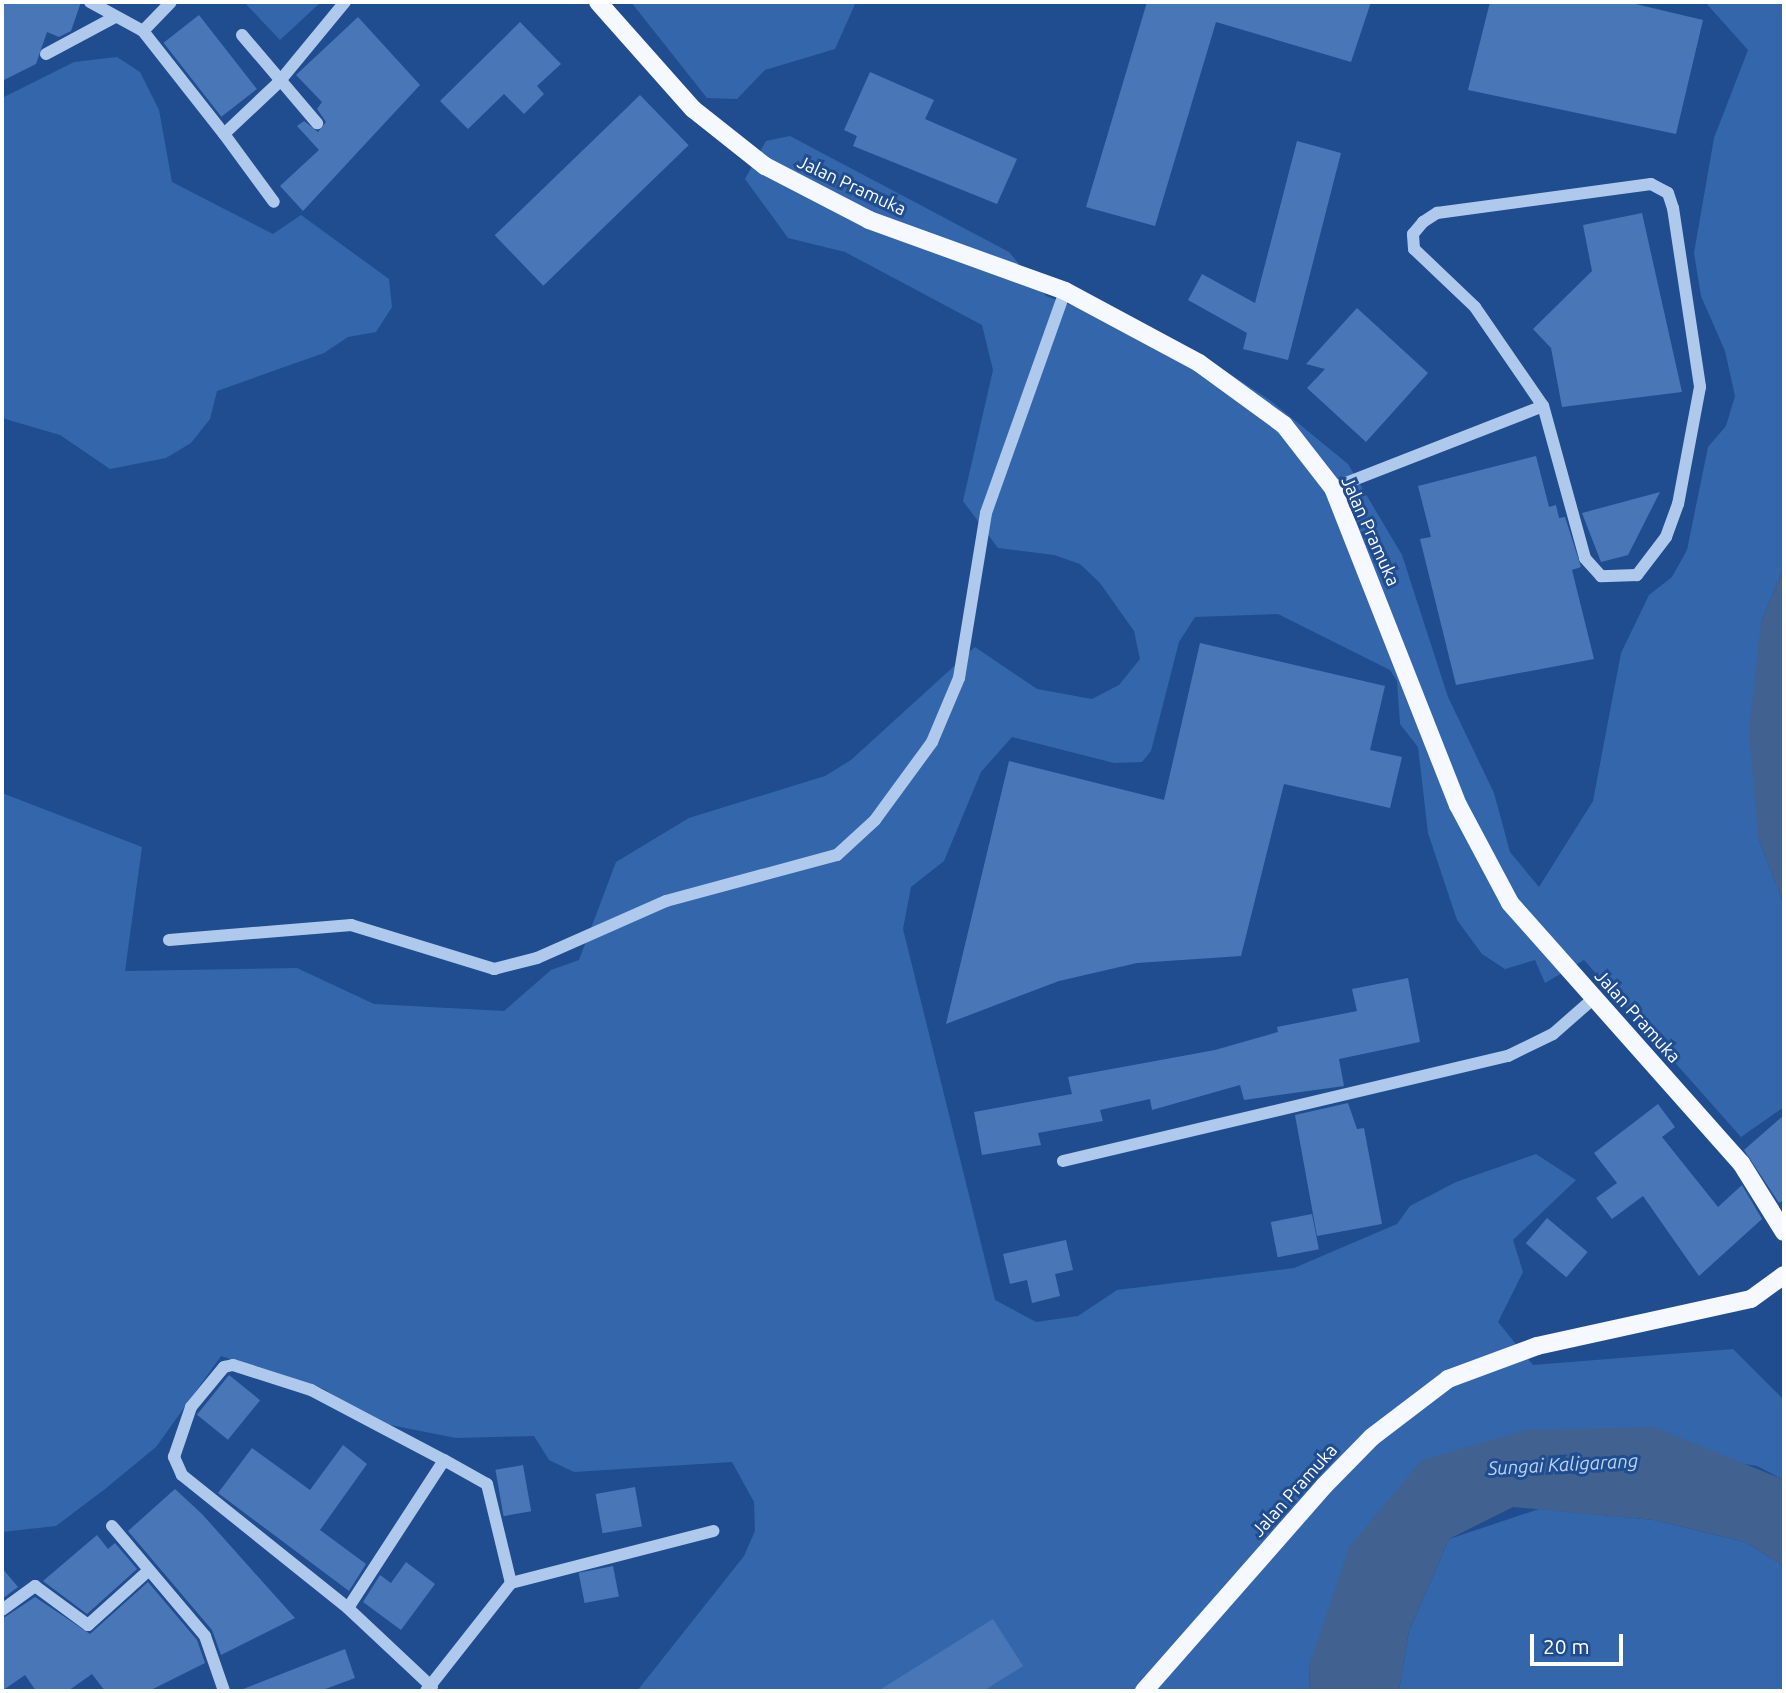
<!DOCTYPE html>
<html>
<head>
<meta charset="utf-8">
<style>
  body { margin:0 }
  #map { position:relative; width:1786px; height:1693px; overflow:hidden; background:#204d8f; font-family:Ubuntu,sans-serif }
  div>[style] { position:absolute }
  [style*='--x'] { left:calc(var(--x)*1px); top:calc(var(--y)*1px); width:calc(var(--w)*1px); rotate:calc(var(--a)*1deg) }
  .green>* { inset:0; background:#3466ac }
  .water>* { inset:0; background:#416191 }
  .building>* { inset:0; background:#4976b6; transform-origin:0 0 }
  .minor>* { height:12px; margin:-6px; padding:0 6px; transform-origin:6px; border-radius:6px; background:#afc9ec }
  .major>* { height:18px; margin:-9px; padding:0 9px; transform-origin:9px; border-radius:9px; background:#f5f8ff }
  span { translate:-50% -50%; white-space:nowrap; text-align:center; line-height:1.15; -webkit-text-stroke:6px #204d8f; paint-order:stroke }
  .street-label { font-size:18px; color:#fff }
  .water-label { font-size:19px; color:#bbd3f3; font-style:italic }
  .frame { position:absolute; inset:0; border:4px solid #fff; pointer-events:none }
  .scale { position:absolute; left:1530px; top:1634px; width:93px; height:32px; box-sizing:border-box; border:4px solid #fff; border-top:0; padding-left:9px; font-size:21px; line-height:24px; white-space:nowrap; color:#fff; -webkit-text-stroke:5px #204d8f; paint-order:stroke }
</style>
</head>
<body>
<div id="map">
  <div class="green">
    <i style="clip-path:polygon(244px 2px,321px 2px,280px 40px)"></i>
    <i style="clip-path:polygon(631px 2px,856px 2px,835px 49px,765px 70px,737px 99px,707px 98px)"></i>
    <i style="clip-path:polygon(1705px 2px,1784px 2px,1784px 566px,1761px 623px,1758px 837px,1784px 905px,1784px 1107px,1741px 1137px,1584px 960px,1545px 983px,1535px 960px,1505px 969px,1482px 954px,1457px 920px,1428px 833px,1418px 747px,1400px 724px,1397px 681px,1390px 670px,1278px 614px,1195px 617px,1179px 642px,1151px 751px,1142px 762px,1114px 763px,1012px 737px,981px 772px,944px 861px,911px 887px,903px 929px,995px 1300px,1036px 1322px,1078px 1316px,1117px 1290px,1294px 1268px,1397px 1224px,1410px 1206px,1456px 1182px,1536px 1154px,1576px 1180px,1513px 1240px,1523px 1272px,1498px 1322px,1533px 1365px,1733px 1349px,1784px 1400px,1784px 1480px,1757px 1466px,1527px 1430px,1310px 1663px,1309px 1691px,637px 1691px,744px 1556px,755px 1531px,754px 1502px,732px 1462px,574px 1472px,549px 1460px,534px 1436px,456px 1438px,375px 1422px,324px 1389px,221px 1356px,156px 1447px,105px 1489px,56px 1526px,2px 1532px,2px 793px,142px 847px,125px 971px,297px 968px,374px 1004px,504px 1011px,551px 970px,579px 960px,616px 862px,689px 818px,825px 776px,851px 760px,975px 647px,1037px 689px,1092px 699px,1119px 685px,1140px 659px,1134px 631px,1100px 583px,1080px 564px,1054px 555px,998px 548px,963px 501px,993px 370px,982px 325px,845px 252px,788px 238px,745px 179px,766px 141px,790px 136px,1009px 252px,1046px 296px,1194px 350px,1271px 401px,1348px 464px,1402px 555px,1448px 697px,1494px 793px,1510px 852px,1539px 887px,1593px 801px,1621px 653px,1649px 595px,1672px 577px,1687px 550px,1708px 447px,1726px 426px,1735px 396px,1725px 351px,1701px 296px,1694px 253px,1714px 138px,1748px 50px)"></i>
    <i style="clip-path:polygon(117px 57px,140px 72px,159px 110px,172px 182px,273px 234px,301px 215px,389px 279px,392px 307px,376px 332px,348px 337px,324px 353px,217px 391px,210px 419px,191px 443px,166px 458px,110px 469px,60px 435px,2px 418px,2px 98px,74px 62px)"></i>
    <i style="clip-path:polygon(1539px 1509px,1654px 1520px,1745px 1542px,1784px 1566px,1784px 1691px,1399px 1691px,1409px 1631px,1449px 1539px)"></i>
  </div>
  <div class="water">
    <i style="clip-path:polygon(1784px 566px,1784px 905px,1758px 837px,1749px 730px,1761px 623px)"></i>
    <i style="clip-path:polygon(1654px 1427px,1784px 1480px,1784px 1566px,1745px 1542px,1654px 1520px,1513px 1507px,1449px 1539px,1409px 1631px,1399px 1691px,1309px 1691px,1310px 1663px,1349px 1547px,1422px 1460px,1527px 1430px)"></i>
  </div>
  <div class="building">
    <i style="clip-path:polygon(2px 2px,81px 2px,71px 31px,59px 37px,47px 32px,36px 64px,2px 81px)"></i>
    <i style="clip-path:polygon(1147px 2px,1371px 2px,1351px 62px,1216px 22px,1155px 226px,1086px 207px)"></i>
    <i style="clip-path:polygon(1490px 2px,1627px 2px,1703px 20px,1676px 134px,1468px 90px)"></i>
    <i style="left:199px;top:15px;width:94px;height:45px;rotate:52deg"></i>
    <i style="clip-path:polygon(358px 17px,420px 85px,303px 211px,280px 186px,319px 150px,297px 126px,304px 121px,318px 132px,326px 122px,317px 109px,322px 102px,296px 75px)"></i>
    <i style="clip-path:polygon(520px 22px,561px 64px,537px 86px,544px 94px,524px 114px,504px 94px,468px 129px,440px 101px)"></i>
    <i style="clip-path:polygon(870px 72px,934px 100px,925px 119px,1017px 159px,997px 204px,853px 146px,857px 136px,844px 130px)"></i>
    <i style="left:640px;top:95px;width:70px;height:202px;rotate:46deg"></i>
    <i style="clip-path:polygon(1297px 141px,1341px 153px,1288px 360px,1243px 349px,1247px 333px,1188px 300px,1202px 274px,1255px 303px)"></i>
    <i style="clip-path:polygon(1642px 213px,1682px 392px,1562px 407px,1551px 348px,1533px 329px,1592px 271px,1583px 225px)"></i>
    <i style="clip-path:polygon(1357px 308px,1428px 373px,1366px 442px,1307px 388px,1325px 369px,1306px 364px)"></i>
    <i style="clip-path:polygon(1536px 456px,1549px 507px,1556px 505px,1559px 518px,1565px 517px,1581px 567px,1572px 570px,1594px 659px,1456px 685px,1420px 539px,1431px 537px,1418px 486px)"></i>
    <i style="clip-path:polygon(1660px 492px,1628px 555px,1601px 562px,1582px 513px)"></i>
    <i style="clip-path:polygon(1200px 643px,1385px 686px,1370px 750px,1402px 757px,1390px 808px,1284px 784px,1241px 956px,1137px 963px,1059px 981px,946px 1024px,1009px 761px,1164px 800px)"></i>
    <i style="clip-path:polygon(1408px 978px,1420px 1042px,1339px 1059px,1344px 1086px,1244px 1100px,1240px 1085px,1152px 1110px,1150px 1099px,1100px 1110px,1103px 1121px,1038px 1133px,1041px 1145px,982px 1155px,974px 1112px,1072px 1094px,1068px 1077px,1215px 1050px,1278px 1032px,1277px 1027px,1357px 1011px,1352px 989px)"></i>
    <i style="clip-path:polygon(1348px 1103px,1357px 1129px,1364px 1128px,1382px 1224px,1317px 1236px,1295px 1115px)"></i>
    <i style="clip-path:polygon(1658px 1104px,1675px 1127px,1662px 1137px,1718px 1207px,1742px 1185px,1762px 1219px,1699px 1276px,1643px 1196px,1612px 1219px,1596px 1198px,1617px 1183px,1594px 1153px)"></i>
    <i style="clip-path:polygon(1784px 1115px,1784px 1200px,1779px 1203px,1744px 1150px)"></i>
    <i style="left:1312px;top:1214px;width:36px;height:42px;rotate:79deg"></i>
    <i style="left:1547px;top:1218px;width:53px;height:33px;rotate:40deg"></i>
    <i style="clip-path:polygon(1066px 1240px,1073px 1270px,1055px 1274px,1060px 1296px,1032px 1303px,1027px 1280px,1010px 1284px,1003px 1254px)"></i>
    <i style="left:229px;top:1375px;width:40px;height:51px;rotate:39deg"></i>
    <i style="clip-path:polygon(343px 1445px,367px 1464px,320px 1530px,366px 1564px,349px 1591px,218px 1493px,252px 1448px,310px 1490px)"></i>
    <i style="left:523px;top:1465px;width:47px;height:28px;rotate:80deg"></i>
    <i style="left:635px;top:1487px;width:40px;height:40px;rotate:80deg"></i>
    <i style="clip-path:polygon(175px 1489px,202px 1514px,295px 1618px,221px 1655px,212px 1630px,128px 1531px)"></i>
    <i style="clip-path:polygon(97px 1535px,108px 1549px,115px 1543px,137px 1569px,87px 1614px,43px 1581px)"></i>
    <i style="clip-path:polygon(406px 1562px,435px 1584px,401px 1630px,363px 1602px,380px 1575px,391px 1583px)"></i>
    <i style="left:613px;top:1566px;width:31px;height:35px;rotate:79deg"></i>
    <i style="clip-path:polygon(2px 1568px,18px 1587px,2px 1599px)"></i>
    <i style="clip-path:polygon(148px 1582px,197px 1640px,205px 1663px,149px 1691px,105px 1691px,92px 1674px,68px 1691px,36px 1691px,25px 1675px,2px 1691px,2px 1619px,35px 1597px,90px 1634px)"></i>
    <i style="clip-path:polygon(993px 1619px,1023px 1666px,983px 1691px,878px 1691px)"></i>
    <i style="clip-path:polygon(345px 1649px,355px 1678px,320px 1691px,238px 1691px)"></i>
  </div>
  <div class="minor">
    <i style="--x:90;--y:2;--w:60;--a:28.7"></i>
    <i style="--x:143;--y:31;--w:131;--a:51.8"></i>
    <i style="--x:224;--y:134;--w:76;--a:-43.4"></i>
    <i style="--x:279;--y:82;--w:104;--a:-50.5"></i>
    <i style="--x:143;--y:31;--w:40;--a:-46"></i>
    <i style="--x:242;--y:35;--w:116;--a:49.6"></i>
    <i style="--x:46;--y:54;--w:78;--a:-28.2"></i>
    <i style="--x:224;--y:134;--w:84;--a:53.7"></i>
    <i style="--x:1333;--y:488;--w:225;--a:-21.3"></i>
    <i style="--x:1543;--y:406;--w:120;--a:-124.5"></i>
    <i style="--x:1475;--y:307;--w:84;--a:-136.4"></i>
    <i style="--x:1414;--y:249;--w:15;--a:-94"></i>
    <i style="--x:1413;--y:234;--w:16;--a:-50"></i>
    <i style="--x:1423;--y:222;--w:17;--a:-33"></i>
    <i style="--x:1437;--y:213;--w:216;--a:-7.7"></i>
    <i style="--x:1651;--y:184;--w:19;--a:28"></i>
    <i style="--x:1668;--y:193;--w:16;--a:72"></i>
    <i style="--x:1673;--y:208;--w:181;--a:81.4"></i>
    <i style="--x:1700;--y:387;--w:119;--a:100.6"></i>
    <i style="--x:1678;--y:504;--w:35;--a:110"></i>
    <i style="--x:1666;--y:537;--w:48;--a:127.3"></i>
    <i style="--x:1637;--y:575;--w:36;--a:178"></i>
    <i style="--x:1601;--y:576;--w:24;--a:-132"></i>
    <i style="--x:1585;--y:558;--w:158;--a:-105.4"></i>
    <i style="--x:169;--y:940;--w:183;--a:-4.7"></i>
    <i style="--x:351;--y:925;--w:150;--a:17.1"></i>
    <i style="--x:494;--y:969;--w:44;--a:-14.3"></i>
    <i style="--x:537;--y:958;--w:141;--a:-23.8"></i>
    <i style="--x:666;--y:901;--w:177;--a:-15.1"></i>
    <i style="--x:837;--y:855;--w:52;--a:-42.6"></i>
    <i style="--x:875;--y:820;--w:97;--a:-53.8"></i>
    <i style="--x:932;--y:742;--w:69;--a:-67.1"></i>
    <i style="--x:959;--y:678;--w:167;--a:-80.7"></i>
    <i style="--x:986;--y:513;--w:236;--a:-70.4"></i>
    <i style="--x:1063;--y:1161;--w:457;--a:-13.3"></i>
    <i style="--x:1508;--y:1056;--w:50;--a:-26.1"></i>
    <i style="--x:1553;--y:1034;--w:55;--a:-41.3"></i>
    <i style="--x:112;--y:1526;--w:144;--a:49.8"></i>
    <i style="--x:205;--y:1636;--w:58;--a:70.9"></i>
    <i style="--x:348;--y:1608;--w:176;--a:-57"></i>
    <i style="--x:444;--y:1460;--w:49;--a:29.2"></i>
    <i style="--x:487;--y:1484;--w:102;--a:76.4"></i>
    <i style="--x:2;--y:1610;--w:41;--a:-36"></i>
    <i style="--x:35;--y:1586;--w:66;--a:36.3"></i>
    <i style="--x:88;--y:1625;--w:82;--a:-42"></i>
    <i style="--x:432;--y:1687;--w:115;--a:-136.8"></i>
    <i style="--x:348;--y:1608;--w:213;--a:-141.3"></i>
    <i style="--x:182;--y:1475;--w:20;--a:-114"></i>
    <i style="--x:174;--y:1457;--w:53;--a:-71.2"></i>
    <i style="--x:191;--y:1407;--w:52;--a:-50.5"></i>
    <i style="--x:224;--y:1367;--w:9;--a:-13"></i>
    <i style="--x:233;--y:1365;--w:82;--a:17.8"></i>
    <i style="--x:311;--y:1390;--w:150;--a:27.8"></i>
    <i style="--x:426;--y:1691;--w:137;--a:-51.8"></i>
    <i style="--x:511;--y:1583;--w:209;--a:-14.4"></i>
  </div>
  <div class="major">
    <i style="--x:598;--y:2;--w:143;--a:48.4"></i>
    <i style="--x:693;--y:109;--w:92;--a:38.4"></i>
    <i style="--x:765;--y:166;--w:117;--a:27.4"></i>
    <i style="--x:869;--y:220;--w:208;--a:19.9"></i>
    <i style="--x:1065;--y:291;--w:152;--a:28.2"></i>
    <i style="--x:1199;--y:363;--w:105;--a:36.1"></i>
    <i style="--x:1284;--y:425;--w:80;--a:52.1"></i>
    <i style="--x:1333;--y:488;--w:341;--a:68.5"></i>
    <i style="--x:1458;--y:805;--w:111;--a:62"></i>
    <i style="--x:1510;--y:903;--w:348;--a:48.4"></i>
    <i style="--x:1741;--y:1163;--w:81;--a:58.1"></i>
    <i style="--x:1144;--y:1691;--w:274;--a:-48.7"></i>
    <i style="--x:1325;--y:1485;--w:67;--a:-45.6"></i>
    <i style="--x:1372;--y:1437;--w:96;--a:-37.3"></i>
    <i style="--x:1448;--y:1379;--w:95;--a:-20.3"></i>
    <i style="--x:1537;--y:1346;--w:219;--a:-12.4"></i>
    <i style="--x:1751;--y:1299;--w:41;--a:-36"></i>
  </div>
  <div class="street-label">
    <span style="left:852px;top:185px;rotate:25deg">Jalan Pramuka</span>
    <span style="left:1371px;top:531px;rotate:66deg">Jalan Pramuka</span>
    <span style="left:1638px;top:1016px;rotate:48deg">Jalan Pramuka</span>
    <span style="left:1294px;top:1490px;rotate:-48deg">Jalan Pramuka</span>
  </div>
  <div class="water-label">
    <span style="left:1563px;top:1465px;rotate:-3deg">Sungai Kaligarang</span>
  </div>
  <div class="frame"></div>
  <div class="scale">20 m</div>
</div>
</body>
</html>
